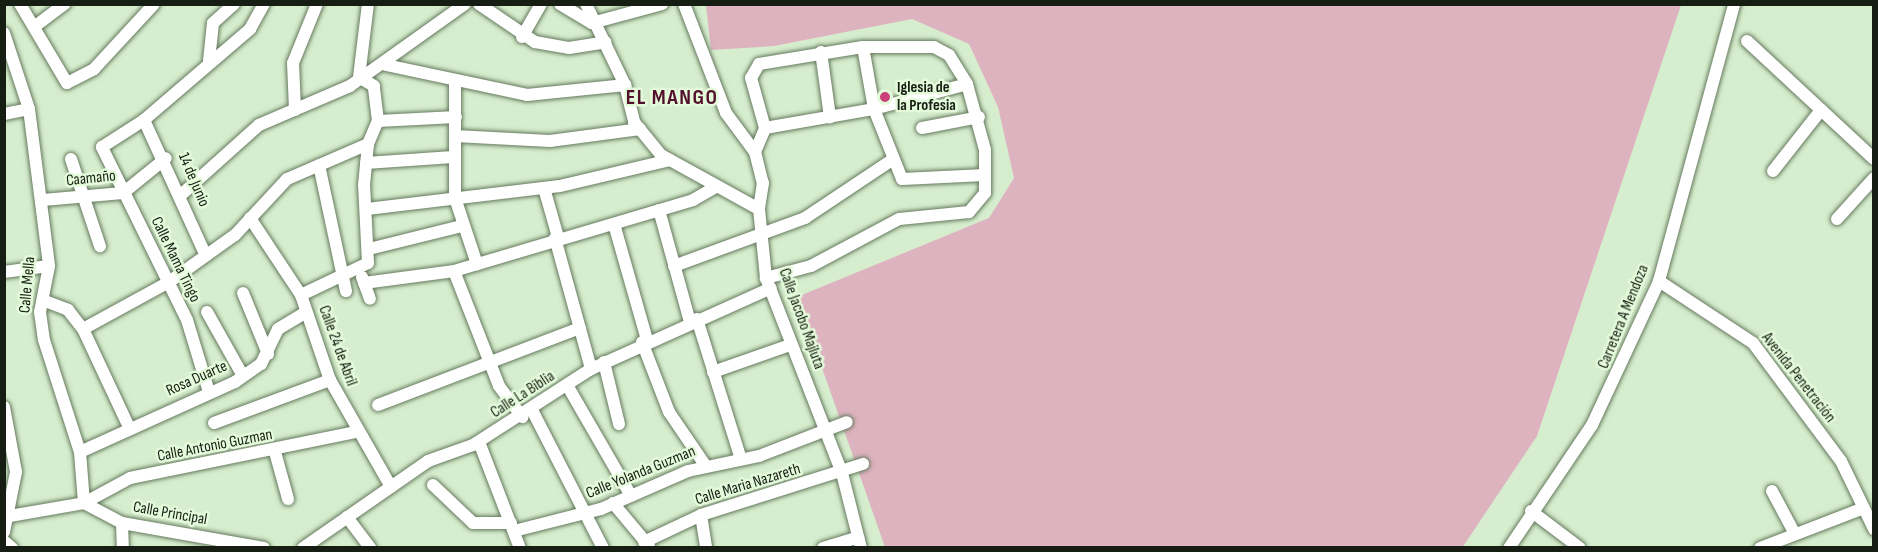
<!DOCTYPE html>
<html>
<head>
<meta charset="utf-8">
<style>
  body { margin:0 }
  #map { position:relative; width:1878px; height:552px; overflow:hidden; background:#d6eece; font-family:"Sofia Sans Condensed",sans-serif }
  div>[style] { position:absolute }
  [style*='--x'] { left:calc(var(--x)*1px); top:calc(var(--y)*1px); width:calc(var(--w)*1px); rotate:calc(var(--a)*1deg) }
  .green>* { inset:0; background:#deb3c0 }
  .roads { filter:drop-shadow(0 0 2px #667a5e) drop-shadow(0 0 2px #667a5e) }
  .minor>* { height:12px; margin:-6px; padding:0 6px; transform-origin:6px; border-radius:6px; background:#fff }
  .dots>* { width:16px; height:16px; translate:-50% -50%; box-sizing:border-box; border:3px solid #e4fbdb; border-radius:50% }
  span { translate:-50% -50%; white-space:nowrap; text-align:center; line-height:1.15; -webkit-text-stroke:5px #e4fbdb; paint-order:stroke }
  .poi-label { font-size:16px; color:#161e13; font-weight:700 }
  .left { translate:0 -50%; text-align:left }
  .street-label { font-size:16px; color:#161e13 }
  .district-label { font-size:22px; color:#53112d; font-weight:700; letter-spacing:1.5px }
  .frame { position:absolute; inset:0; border:6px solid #161e13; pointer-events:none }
</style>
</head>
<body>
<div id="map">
  <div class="green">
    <i style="clip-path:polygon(706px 5px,1681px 5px,1537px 436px,1462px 548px,885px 547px,797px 297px,989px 218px,1014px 178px,998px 107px,969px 44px,912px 19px,774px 46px,711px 50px)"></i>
  </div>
  <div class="roads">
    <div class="minor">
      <i style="--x:20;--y:4;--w:92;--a:59.3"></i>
      <i style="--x:67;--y:83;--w:30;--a:-27"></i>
      <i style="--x:94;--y:69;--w:88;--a:-47.3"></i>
      <i style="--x:479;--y:4;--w:68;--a:34.2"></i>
      <i style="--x:535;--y:42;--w:35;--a:10"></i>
      <i style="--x:569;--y:48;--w:37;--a:-9"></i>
      <i style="--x:560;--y:4;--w:37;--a:31"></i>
      <i style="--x:586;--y:4;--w:90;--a:64.3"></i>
      <i style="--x:625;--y:85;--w:38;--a:76"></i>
      <i style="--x:634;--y:122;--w:43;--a:50.7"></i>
      <i style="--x:661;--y:155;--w:112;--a:28.9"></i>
      <i style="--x:684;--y:4;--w:117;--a:68.9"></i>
      <i style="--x:726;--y:113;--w:49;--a:53.4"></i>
      <i style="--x:755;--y:152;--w:32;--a:76"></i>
      <i style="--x:763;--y:183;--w:26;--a:99"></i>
      <i style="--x:759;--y:209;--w:69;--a:84.2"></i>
      <i style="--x:766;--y:278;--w:209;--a:68.7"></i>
      <i style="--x:842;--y:473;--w:77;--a:75.8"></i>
      <i style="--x:592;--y:23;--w:73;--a:-15.2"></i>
      <i style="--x:34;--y:27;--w:39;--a:-37"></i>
      <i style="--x:4;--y:33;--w:80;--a:71.8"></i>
      <i style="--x:29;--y:109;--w:158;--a:82.7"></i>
      <i style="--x:49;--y:266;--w:47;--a:101.1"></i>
      <i style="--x:40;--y:312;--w:28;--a:82"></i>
      <i style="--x:44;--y:340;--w:118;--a:72.2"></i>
      <i style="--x:80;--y:452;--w:51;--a:85.5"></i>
      <i style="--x:522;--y:37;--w:38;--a:-60"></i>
      <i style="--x:1747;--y:41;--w:173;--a:42.9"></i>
      <i style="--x:863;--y:47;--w:63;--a:79.9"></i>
      <i style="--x:874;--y:109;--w:75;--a:68.2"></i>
      <i style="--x:902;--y:179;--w:83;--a:-2.8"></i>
      <i style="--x:821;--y:52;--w:66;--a:82.1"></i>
      <i style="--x:209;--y:61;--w:38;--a:-84"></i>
      <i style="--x:213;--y:23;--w:28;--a:-42"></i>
      <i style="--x:386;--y:65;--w:144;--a:12"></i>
      <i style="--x:527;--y:95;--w:99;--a:-5.8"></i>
      <i style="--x:455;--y:83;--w:115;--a:90"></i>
      <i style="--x:455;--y:198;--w:70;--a:71.6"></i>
      <i style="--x:295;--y:110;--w:47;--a:-92.4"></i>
      <i style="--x:293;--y:63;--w:64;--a:-67.9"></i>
      <i style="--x:4;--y:114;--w:25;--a:-11"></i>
      <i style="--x:144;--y:120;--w:149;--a:65.5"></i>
      <i style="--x:378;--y:121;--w:78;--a:-2.9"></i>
      <i style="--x:765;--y:128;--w:52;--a:-105.6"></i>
      <i style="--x:751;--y:78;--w:16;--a:-60"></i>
      <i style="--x:759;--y:64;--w:105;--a:-9.3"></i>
      <i style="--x:863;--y:47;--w:71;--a:0"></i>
      <i style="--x:934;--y:47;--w:17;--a:28"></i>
      <i style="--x:949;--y:55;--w:34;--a:58"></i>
      <i style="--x:967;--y:84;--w:68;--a:74.7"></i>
      <i style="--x:985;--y:150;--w:43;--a:90"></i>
      <i style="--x:985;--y:193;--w:25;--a:130"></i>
      <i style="--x:969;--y:212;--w:70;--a:174.3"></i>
      <i style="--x:899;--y:219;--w:100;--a:151.9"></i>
      <i style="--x:811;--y:266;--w:47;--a:165.1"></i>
      <i style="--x:922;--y:128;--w:58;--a:-10.9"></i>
      <i style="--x:455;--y:136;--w:95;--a:3"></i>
      <i style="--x:550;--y:141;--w:91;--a:-7.6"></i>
      <i style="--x:755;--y:152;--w:26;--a:-67"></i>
      <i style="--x:765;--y:128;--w:111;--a:-9.9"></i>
      <i style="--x:874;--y:109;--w:96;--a:-15"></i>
      <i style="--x:71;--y:159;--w:92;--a:71.6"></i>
      <i style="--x:366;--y:163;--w:87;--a:-3.9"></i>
      <i style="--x:319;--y:165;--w:129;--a:77.9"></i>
      <i style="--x:1773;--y:171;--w:78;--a:-51.8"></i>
      <i style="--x:544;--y:188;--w:51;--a:74.1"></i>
      <i style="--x:182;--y:194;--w:103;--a:-41.9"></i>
      <i style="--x:259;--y:125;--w:99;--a:-23.2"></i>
      <i style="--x:350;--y:86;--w:141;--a:-35.5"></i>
      <i style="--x:43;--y:200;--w:80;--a:-5"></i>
      <i style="--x:123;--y:193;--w:55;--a:-39.1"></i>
      <i style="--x:367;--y:209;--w:194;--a:-6.8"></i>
      <i style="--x:560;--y:186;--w:113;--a:-13.3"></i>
      <i style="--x:659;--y:210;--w:116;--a:74.5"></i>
      <i style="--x:250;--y:218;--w:92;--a:56.5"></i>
      <i style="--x:301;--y:295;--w:90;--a:71.2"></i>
      <i style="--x:330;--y:380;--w:123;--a:60.3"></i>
      <i style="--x:1837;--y:219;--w:55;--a:-47.9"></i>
      <i style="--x:614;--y:224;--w:121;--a:74.1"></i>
      <i style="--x:555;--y:238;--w:136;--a:74.6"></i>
      <i style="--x:369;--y:249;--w:96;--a:-13.9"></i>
      <i style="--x:674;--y:266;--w:140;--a:-20.1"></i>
      <i style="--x:805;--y:218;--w:105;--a:-33.7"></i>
      <i style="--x:454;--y:271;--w:123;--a:68.6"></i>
      <i style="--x:499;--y:386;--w:39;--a:53"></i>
      <i style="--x:4;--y:272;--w:45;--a:-7.6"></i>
      <i style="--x:362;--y:277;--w:23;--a:70"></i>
      <i style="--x:1659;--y:281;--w:113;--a:33.4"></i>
      <i style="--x:1753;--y:343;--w:147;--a:53.3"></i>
      <i style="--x:1841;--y:461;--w:76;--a:64.1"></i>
      <i style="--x:364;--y:283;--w:91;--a:-7.6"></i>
      <i style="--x:454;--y:271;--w:249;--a:-16.5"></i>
      <i style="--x:693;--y:200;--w:28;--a:-30"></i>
      <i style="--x:243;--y:293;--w:66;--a:67.7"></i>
      <i style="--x:301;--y:295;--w:74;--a:-25.5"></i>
      <i style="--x:368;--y:263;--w:78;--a:-92.9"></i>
      <i style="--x:364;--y:185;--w:41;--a:-84.4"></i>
      <i style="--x:368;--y:144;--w:25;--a:-67"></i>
      <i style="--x:378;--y:121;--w:35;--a:-97"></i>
      <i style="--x:374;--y:86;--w:17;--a:-149"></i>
      <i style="--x:359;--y:77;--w:74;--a:-83"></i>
      <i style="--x:45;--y:301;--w:25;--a:21"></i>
      <i style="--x:68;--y:310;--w:24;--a:52"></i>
      <i style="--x:83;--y:329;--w:108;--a:64.9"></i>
      <i style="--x:207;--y:312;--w:73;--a:60.6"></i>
      <i style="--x:697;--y:319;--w:147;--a:72.6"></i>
      <i style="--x:83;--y:329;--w:98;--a:-28.7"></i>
      <i style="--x:169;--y:282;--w:81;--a:-35.5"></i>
      <i style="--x:235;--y:235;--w:76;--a:-47.1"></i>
      <i style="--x:287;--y:179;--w:88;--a:-23.4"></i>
      <i style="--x:642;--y:342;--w:75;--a:68.9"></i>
      <i style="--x:669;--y:412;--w:64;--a:55.8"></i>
      <i style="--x:604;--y:362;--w:64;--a:76.4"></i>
      <i style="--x:713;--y:372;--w:82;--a:-19.3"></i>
      <i style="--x:567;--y:385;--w:128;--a:60"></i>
      <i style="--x:209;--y:392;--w:75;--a:-107"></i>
      <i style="--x:187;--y:320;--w:193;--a:-116.2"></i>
      <i style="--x:102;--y:147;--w:50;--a:-32.7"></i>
      <i style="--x:144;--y:120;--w:140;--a:-40.6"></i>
      <i style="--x:250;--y:29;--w:29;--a:-61"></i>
      <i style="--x:378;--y:405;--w:216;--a:-20.9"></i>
      <i style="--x:4;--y:407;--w:66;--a:79.5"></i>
      <i style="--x:16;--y:472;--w:61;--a:101.3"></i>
      <i style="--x:532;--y:410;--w:155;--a:62.8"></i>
      <i style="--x:214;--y:423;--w:124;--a:-20.3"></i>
      <i style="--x:479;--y:442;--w:114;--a:68.9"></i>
      <i style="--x:80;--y:452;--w:170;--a:-24.3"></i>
      <i style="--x:235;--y:382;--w:32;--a:-35"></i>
      <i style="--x:261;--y:364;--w:39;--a:-64"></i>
      <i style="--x:278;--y:329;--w:33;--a:-31"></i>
      <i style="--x:275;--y:452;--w:49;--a:74.5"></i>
      <i style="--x:433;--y:485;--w:55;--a:43.5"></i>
      <i style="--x:473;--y:523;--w:38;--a:0"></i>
      <i style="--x:1772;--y:491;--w:49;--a:61.9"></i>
      <i style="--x:84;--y:503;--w:43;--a:27.8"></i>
      <i style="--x:122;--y:523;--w:144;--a:10"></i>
      <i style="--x:613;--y:503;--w:56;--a:50.1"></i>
      <i style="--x:1531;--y:511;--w:61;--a:37.1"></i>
      <i style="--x:701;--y:515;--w:33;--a:81"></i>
      <i style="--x:4;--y:517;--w:81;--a:-9.9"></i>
      <i style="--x:84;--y:503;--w:52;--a:-28.5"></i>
      <i style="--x:130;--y:478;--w:231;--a:-11.5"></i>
      <i style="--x:347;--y:517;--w:39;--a:53"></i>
      <i style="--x:122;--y:523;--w:25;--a:88"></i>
      <i style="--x:514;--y:531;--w:90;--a:-14.2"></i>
      <i style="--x:601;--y:509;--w:95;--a:-23.6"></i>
      <i style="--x:688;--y:471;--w:73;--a:-11.9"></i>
      <i style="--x:759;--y:456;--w:94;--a:-21.1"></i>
      <i style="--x:4;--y:541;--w:11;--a:41"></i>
      <i style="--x:644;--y:542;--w:63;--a:-25.3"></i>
      <i style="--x:701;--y:515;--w:170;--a:-17.5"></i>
      <i style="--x:303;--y:548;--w:152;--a:-34.8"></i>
      <i style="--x:428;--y:461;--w:48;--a:-19.6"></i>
      <i style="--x:473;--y:445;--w:140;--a:-32.8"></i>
      <i style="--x:591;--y:369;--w:197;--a:-24.2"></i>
      <i style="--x:823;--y:548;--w:37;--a:-17"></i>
      <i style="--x:1509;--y:548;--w:148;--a:-56"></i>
      <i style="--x:1592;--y:425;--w:159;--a:-65"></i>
      <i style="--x:1659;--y:281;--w:287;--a:-74.8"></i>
      <i style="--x:1760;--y:548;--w:111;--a:-21"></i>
    </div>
  </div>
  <div class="dots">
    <i style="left:885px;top:97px;background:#ca4078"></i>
  </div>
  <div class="poi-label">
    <span class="left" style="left:897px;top:97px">Iglesia de<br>la Profesia</span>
  </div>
  <div class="street-label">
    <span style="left:91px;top:179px;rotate:-6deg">Caamaño</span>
    <span style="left:193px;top:180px;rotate:67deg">14 de Junio</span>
    <span style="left:175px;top:260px;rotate:64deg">Calle Mama Tingo</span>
    <span style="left:28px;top:285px;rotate:-85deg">Calle Mella</span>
    <span style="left:1624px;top:317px;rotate:-68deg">Carretera A Mendoza</span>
    <span style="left:801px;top:319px;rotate:70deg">Calle Jacobo Majluta</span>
    <span style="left:337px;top:346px;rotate:70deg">Calle 24 de Abril</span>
    <span style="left:1798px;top:378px;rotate:52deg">Avenida Penetración</span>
    <span style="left:197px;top:379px;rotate:-24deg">Rosa Duarte</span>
    <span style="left:523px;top:395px;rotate:-33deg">Calle La Biblia</span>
    <span style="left:215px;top:446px;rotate:-11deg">Calle Antonio Guzman</span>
    <span style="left:641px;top:473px;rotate:-22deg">Calle Yolanda Guzman</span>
    <span style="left:748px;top:485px;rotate:-17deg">Calle Maria Nazareth</span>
    <span style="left:170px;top:514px;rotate:10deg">Calle Principal</span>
  </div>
  <div class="district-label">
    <span style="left:672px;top:98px">EL MANGO</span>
  </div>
  <div class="frame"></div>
</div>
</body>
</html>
